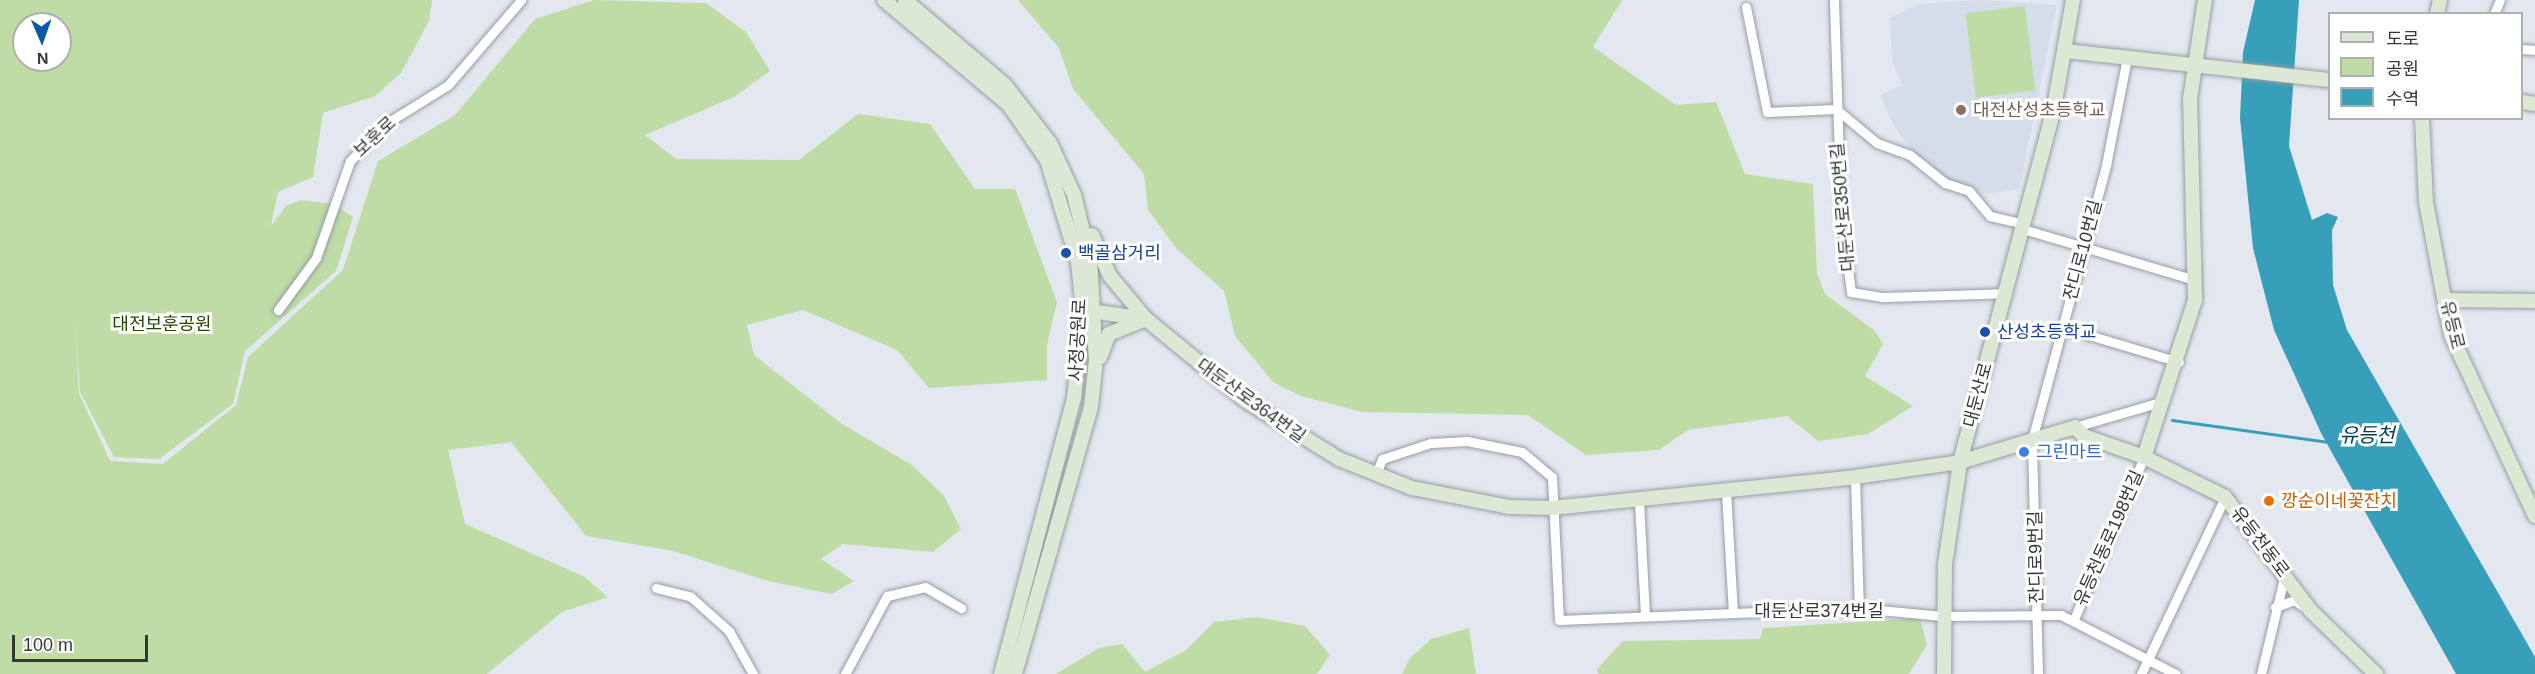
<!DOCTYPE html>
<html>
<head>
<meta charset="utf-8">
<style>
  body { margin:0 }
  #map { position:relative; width:2535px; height:674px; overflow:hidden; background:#e3e8f0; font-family:Arial,"Noto Sans KR",sans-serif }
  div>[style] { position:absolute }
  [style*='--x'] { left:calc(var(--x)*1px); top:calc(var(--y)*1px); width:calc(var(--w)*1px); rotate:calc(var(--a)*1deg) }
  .built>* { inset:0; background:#d5ddeb }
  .green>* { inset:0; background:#bfdca6; transform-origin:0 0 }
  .water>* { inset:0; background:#389fbb }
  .stream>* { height:3px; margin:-1.5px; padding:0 1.5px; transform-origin:1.5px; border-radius:1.5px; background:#389fbb }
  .roads { filter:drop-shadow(0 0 2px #989ca4) drop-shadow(0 0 2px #989ca4) }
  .street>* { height:9px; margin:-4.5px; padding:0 4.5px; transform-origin:4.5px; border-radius:4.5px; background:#fff }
  .secondary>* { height:14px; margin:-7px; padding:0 7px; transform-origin:7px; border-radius:7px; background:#dce8d4 }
  .dots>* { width:16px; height:16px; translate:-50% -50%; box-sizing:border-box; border:3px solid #fff; border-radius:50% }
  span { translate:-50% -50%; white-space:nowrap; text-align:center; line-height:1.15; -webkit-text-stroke:6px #fff; paint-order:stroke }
  .education-label { font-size:18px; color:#785e54 }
  .left { translate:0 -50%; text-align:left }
  .street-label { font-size:18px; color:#35373a }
  .transit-label { font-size:18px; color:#164399 }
  .park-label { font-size:18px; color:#294504 }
  .shop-label { font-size:18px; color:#366cbe }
  .food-label { font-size:18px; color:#c56008 }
  .water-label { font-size:20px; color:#00404e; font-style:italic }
  .legend { position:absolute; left:2328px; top:12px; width:195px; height:108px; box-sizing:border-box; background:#fff; border:2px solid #aeafb0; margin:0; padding:8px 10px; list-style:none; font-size:18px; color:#35373a }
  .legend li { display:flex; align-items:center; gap:12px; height:30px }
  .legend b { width:30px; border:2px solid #aeafb0 }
  .north { position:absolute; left:12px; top:12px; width:60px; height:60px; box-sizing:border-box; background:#fff; border:2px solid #aeafb0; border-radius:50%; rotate:178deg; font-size:16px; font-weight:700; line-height:24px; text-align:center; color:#35373a }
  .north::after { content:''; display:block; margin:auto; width:21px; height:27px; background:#085aa8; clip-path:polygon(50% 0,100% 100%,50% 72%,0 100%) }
  .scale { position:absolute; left:12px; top:635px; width:136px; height:27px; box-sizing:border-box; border:3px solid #35373a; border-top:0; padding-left:8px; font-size:18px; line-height:21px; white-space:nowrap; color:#35373a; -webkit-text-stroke:4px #fff; paint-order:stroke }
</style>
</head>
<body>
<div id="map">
  <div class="built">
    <i style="clip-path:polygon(1980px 0,2057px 5px,2019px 189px,1978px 195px,1947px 181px,1916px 155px,1893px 125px,1881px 95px,1902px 85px,1893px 64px,1889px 18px,1918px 4px)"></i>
  </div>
  <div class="green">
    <i style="clip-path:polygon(evenodd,0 0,432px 0,429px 21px,401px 73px,375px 96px,323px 113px,313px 177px,278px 192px,271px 226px,286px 206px,302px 200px,333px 204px,353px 217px,336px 271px,245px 351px,233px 404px,159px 459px,114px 457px,80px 392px,75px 322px,79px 393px,110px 461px,163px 464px,236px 405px,248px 357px,343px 270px,378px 161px,455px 115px,535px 19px,594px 0,706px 3px,746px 32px,770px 71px,734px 97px,645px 135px,676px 159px,799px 160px,858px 114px,930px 124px,975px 189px,1015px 189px,1057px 302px,1047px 345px,1047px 380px,929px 388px,897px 350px,803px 310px,747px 325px,754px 355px,842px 424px,912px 465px,944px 496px,961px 529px,933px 552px,843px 544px,821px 559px,854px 581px,832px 594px,768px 581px,673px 551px,586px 536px,511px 442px,448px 450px,465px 524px,583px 576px,608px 597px,562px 612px,487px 674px,0 674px,0 0,24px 24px,60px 24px,60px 60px,24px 60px,24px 24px)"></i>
    <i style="clip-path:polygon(1018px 0,1622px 0,1593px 47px,1676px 105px,1716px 102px,1745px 174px,1813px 184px,1817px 273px,1825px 294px,1875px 331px,1883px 344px,1865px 376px,1913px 406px,1868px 434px,1818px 441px,1787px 416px,1688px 430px,1659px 450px,1586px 455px,1528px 415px,1362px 412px,1301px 396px,1273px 382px,1235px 336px,1224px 291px,1176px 248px,1148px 210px,1144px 174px,1073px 89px,1059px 48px)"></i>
    <i style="left:2025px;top:6px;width:85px;height:60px;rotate:83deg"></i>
    <i style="clip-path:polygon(1257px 617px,1305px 626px,1330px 655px,1317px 674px,1056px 674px,1099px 648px,1122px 644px,1145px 672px,1186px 650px,1214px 622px)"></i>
    <i style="clip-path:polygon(1920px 618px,1927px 645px,1909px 674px,1599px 674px,1596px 670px,1623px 641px,1760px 639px,1763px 628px)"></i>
    <i style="clip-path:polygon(1469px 628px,1476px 674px,1402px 674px,1410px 658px,1431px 639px)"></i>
  </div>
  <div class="water">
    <i style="clip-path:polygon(2255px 0,2299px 0,2289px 146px,2312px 220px,2327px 213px,2338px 217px,2332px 230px,2333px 285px,2347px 330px,2535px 657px,2535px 674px,2456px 674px,2322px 435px,2274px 330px,2253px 248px,2240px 118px,2243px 52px)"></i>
  </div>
  <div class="stream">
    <i style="--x:2172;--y:420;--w:158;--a:8"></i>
  </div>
  <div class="roads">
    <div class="street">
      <i style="--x:1834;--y:0;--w:217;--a:88.2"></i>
      <i style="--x:1841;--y:217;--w:76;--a:82.4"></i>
      <i style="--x:1851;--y:292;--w:31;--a:9"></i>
      <i style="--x:1882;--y:297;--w:125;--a:-1.8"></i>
      <i style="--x:1746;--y:7;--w:107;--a:78.7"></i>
      <i style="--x:1767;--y:112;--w:69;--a:-2.5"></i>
      <i style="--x:1836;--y:109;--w:53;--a:39.7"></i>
      <i style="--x:1877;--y:143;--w:35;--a:20"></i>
      <i style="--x:1910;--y:155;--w:45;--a:38.7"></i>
      <i style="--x:1945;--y:183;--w:25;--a:18"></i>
      <i style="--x:1969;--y:191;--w:33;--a:50"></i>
      <i style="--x:1990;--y:216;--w:35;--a:13"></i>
      <i style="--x:2494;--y:14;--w:15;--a:-67"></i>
      <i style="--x:2522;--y:49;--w:13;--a:4"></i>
      <i style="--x:2023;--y:229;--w:179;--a:16.5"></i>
      <i style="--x:278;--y:310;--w:64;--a:-53.8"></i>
      <i style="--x:316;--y:258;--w:103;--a:-70.7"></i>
      <i style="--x:350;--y:161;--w:53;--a:-45.8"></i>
      <i style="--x:387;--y:123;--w:72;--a:-31.9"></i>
      <i style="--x:448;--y:85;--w:112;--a:-49.3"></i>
      <i style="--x:2062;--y:327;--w:122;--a:16.7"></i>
      <i style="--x:2075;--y:427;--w:93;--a:-16.3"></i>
      <i style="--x:1376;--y:474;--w:16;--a:-68"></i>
      <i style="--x:1382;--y:459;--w:52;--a:-18.1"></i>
      <i style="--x:1431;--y:443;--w:36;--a:-3"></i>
      <i style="--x:1467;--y:441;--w:56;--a:11.3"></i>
      <i style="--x:1522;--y:452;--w:39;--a:40"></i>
      <i style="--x:1552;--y:477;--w:143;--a:87.2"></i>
      <i style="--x:1559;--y:620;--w:300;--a:-2.3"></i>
      <i style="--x:1859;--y:608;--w:84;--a:5.4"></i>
      <i style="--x:1943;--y:616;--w:118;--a:-0.5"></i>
      <i style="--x:2061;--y:615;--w:129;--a:27.2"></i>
      <i style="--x:1855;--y:477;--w:131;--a:88.3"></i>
      <i style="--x:1726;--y:492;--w:121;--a:86.7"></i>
      <i style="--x:1639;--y:501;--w:115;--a:87"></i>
      <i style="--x:656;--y:588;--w:36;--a:14"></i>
      <i style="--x:691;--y:597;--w:51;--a:41.8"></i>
      <i style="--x:729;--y:631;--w:49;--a:60.8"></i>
      <i style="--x:2275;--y:607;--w:20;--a:-20"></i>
      <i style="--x:2294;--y:600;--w:12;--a:35"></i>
      <i style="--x:2074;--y:619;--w:176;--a:-66.6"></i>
      <i style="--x:845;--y:674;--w:89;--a:-61.7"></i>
      <i style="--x:887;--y:596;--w:39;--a:-13"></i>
      <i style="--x:925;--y:587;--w:42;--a:30.3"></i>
      <i style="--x:2038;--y:674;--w:234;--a:-91.5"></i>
      <i style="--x:2032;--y:440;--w:285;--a:-74.9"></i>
      <i style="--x:2106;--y:165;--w:109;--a:-78.9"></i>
      <i style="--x:2141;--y:674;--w:196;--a:-64.6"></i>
      <i style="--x:2261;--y:674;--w:103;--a:-76.5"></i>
    </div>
    <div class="secondary">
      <i style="--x:884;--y:0;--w:163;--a:40"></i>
      <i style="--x:1009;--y:105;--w:67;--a:55.4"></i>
      <i style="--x:1047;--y:160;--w:107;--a:73.1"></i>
      <i style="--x:1078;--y:262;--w:48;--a:84.1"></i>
      <i style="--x:1083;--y:310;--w:88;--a:95.8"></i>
      <i style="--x:1074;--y:398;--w:285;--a:104.8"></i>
      <i style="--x:905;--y:0;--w:131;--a:40.4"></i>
      <i style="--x:1005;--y:85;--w:73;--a:52.2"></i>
      <i style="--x:1050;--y:143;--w:57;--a:65.2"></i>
      <i style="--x:1074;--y:195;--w:67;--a:76.2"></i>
      <i style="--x:1090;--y:260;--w:100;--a:86.6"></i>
      <i style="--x:1096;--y:360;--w:47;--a:96.1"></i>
      <i style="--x:1091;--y:407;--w:278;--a:105.9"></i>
      <i style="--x:2437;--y:14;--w:14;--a:-78"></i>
      <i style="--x:2066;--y:51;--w:266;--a:6.3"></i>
      <i style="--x:2522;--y:102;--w:13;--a:9"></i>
      <i style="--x:2422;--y:118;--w:84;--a:87.3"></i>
      <i style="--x:2426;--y:202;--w:135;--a:79.4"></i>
      <i style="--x:2451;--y:335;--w:200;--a:65.1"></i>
      <i style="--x:1092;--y:235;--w:45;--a:66.3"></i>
      <i style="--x:1110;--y:276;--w:56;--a:50.1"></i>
      <i style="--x:1146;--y:319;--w:40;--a:158"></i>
      <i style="--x:1109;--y:334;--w:25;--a:111"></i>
      <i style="--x:2445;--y:300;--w:90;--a:0.6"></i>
      <i style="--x:1083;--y:310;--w:64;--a:8.1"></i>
      <i style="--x:1146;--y:319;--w:129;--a:39.4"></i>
      <i style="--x:1246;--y:401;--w:110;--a:31.9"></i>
      <i style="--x:1339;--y:459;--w:79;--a:21.7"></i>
      <i style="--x:1412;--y:488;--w:100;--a:11"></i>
      <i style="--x:1510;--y:507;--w:42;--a:1.4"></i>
      <i style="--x:1552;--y:508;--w:305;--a:-5.8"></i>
      <i style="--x:1855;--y:477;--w:106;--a:-8.1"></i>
      <i style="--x:1960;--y:462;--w:120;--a:-16.9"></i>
      <i style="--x:2075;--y:427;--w:13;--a:45"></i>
      <i style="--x:2084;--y:436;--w:64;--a:19.3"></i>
      <i style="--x:2144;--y:457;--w:90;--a:26.3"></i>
      <i style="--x:2225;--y:497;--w:143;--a:53"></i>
      <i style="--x:2311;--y:611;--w:91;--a:44.1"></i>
      <i style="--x:2144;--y:457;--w:165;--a:-72"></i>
      <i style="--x:2195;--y:300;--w:201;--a:-91.4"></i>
      <i style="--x:2190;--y:99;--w:100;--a:-81.4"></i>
      <i style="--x:1944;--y:674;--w:110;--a:-89.5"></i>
      <i style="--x:1945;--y:564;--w:103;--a:-81.6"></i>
      <i style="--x:1960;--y:462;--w:361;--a:-75.1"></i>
      <i style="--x:2053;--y:113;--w:115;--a:-80"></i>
    </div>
  </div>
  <div class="dots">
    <i style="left:1961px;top:110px;background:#8d6e63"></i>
    <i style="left:1066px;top:253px;background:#1a4fb4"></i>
    <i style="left:1985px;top:332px;background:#1a4fb4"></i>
    <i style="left:2024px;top:452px;background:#3f7fe0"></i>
    <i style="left:2269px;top:501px;background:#e8710a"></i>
  </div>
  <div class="education-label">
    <span class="left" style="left:1973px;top:110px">대전산성초등학교</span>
  </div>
  <div class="street-label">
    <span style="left:375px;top:137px;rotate:-43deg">보훈로</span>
    <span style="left:1843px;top:207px;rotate:-95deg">대둔산로350번길</span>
    <span style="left:2083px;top:250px;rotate:-75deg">잔디로10번길</span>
    <span style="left:2452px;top:325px;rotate:76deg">유등로</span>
    <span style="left:1078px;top:340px;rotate:-87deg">사정공원로</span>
    <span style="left:1978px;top:395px;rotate:-75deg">대둔산로</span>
    <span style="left:1251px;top:401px;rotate:36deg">대둔산로364번길</span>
    <span style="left:2109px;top:538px;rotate:-66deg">유등천동로198번길</span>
    <span style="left:2260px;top:542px;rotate:53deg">유등천동로</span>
    <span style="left:2036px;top:557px;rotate:-91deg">잔디로9번길</span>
    <span style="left:1819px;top:611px">대둔산로374번길</span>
  </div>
  <div class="transit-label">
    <span class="left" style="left:1078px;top:253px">백골삼거리</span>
    <span class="left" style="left:1997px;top:332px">산성초등학교</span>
  </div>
  <div class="park-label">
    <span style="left:162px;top:324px">대전보훈공원</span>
  </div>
  <div class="shop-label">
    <span class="left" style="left:2036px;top:452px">그린마트</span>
  </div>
  <div class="food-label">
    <span class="left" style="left:2281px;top:501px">깡순이네꽃잔치</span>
  </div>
  <div class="water-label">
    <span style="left:2367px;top:435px">유등천</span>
  </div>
  <ul class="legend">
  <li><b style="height:8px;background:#dce8d4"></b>도로</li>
  <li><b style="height:16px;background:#bfdca6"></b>공원</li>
  <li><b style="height:16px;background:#389fbb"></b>수역</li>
  </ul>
  <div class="north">N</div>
  <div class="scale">100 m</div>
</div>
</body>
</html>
